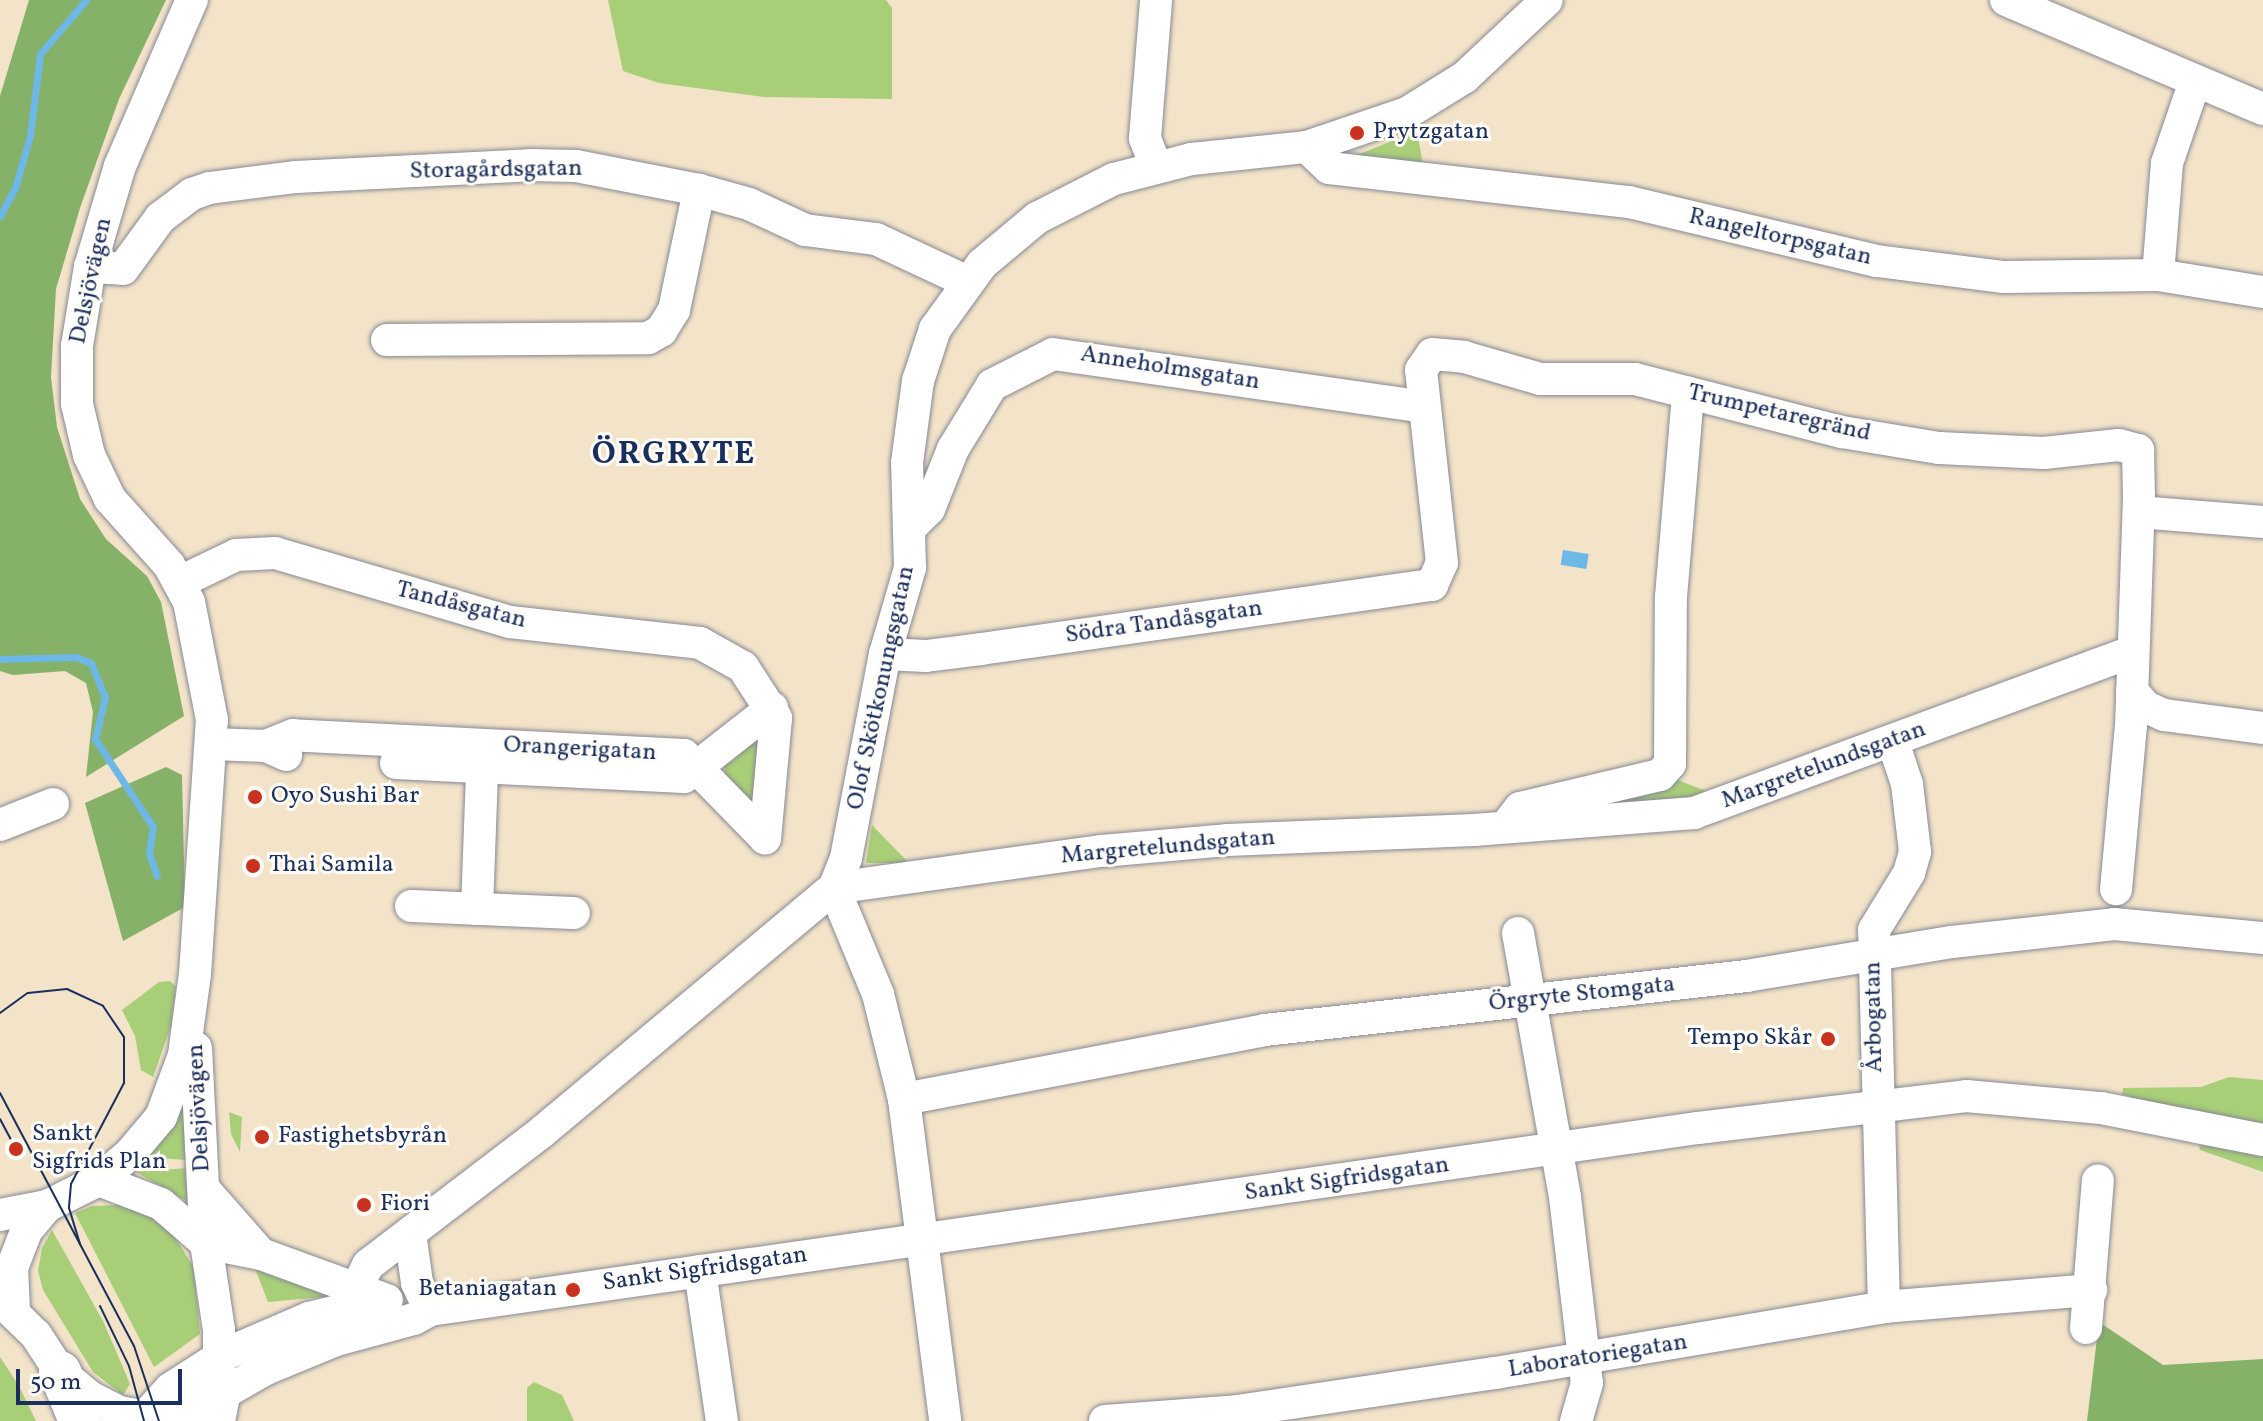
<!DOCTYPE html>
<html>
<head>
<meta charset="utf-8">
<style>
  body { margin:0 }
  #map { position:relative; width:2263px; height:1421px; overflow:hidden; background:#f3e3c9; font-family:Vollkorn,serif }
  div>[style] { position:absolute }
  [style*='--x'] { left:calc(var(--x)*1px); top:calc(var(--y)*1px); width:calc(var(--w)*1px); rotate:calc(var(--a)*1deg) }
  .green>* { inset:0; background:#a8ce78 }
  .forest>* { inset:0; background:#86b168 }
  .water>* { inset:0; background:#6eb8e7; transform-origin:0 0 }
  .stream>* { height:7px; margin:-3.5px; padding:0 3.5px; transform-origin:3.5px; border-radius:3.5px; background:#6eb8e7 }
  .roads { filter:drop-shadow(0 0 2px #878994) drop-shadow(0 0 2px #878994) }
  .minor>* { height:32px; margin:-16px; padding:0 16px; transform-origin:16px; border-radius:16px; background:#fff }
  .major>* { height:42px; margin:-21px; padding:0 21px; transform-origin:21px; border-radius:21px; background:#fff }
  .tram>* { height:2px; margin:-1px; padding:0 1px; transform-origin:1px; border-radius:1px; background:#1b2f5e }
  .dots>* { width:22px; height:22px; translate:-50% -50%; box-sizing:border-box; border:4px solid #fdfcf7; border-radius:50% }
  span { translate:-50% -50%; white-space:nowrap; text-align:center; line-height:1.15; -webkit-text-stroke:6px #fdfcf7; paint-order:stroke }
  .poi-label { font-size:24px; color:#1b2f5e }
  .left { translate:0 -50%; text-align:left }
  .right { translate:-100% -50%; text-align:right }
  .street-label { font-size:24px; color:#1b2f5e }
  .district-label { font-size:32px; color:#1b2f5e; font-weight:700; letter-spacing:2px }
  .scale { position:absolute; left:16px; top:1369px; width:166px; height:36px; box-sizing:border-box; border:4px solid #1b2f5e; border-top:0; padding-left:10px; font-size:24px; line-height:28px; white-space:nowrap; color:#1b2f5e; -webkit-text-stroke:6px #fdfcf7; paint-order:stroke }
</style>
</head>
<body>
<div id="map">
  <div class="green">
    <i style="clip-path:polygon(608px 0,886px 0,892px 8px,892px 99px,764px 97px,659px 83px,623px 71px)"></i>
    <i style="clip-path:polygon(1417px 131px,1424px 170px,1357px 161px,1357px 155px)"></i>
    <i style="clip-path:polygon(762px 725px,761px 819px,725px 777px,724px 756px)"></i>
    <i style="clip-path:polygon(1678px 780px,1716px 795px,1527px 815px,1672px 783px)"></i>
    <i style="clip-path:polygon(872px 825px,906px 860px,905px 863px,866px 863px)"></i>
    <i style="clip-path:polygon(170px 981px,176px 987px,171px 1026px,153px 1077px,141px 1070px,135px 1036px,122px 1010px,159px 982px)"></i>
    <i style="clip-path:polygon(2229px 1077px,2263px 1080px,2263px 1123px,2195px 1117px,2122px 1094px,2123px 1088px,2201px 1087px)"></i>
    <i style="clip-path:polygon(181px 1104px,187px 1106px,186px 1160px,144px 1157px)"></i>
    <i style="clip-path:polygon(229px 1112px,242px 1117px,240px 1152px,231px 1134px)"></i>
    <i style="clip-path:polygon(2199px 1145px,2263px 1152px,2263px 1172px,2200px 1150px)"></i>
    <i style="clip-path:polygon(190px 1168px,192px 1204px,136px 1172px,145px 1171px)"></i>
    <i style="clip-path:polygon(117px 1205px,144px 1212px,170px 1229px,194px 1268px,200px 1334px,154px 1367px,75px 1213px,92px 1206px)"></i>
    <i style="clip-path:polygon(52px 1230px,103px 1321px,130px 1384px,123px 1395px,93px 1372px,43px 1290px,38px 1271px,42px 1248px)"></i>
    <i style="clip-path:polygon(254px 1266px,334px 1296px,268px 1302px)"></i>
    <i style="clip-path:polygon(0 1357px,19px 1386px,36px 1421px,0 1421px)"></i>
    <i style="clip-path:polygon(534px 1382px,562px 1395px,574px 1421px,527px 1421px,527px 1388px)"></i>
  </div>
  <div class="forest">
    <i style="clip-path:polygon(29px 0,166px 0,119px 99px,80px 208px,56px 289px,51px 377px,57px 427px,80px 499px,106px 539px,147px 576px,161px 602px,184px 716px,86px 777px,93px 712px,86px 683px,65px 671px,13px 675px,0 671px,0 96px)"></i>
    <i style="clip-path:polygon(166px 767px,182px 775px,185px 907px,123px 941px,85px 803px)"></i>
    <i style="clip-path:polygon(2099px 1322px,2163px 1365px,2263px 1359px,2263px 1421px,2087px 1421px)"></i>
  </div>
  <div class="water">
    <i style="left:1563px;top:550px;width:26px;height:15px;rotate:9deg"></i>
  </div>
  <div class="stream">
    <i style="--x:0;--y:216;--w:32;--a:-62"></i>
    <i style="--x:15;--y:188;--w:54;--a:-73.9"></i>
    <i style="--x:30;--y:136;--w:83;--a:-83"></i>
    <i style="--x:40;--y:54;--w:71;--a:-49.6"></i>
    <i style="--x:0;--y:659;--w:76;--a:-1.5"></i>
    <i style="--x:76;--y:657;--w:16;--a:22"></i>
    <i style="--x:91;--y:663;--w:37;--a:68"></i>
    <i style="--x:105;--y:697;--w:43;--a:103.4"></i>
    <i style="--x:95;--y:739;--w:105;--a:56.6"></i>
    <i style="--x:153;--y:827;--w:26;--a:99"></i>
    <i style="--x:149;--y:853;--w:24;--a:71"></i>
  </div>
  <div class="roads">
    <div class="minor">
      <i style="--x:2006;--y:0;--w:279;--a:23"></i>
      <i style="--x:1307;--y:147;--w:30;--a:44"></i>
      <i style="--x:1329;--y:168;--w:302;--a:6.5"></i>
      <i style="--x:1629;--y:202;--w:255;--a:13.4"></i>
      <i style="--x:1877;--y:261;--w:128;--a:7.2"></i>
      <i style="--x:2004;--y:277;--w:154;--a:-0.7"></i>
      <i style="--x:2158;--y:275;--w:106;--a:9.2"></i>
      <i style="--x:1156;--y:167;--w:31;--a:-111"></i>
      <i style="--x:1145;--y:138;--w:138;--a:-85.4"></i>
      <i style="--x:90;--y:267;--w:33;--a:3"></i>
      <i style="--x:123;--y:269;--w:63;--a:-54"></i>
      <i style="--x:160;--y:218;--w:40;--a:-37"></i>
      <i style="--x:192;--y:194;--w:18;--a:-19"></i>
      <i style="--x:209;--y:188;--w:88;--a:-7.2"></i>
      <i style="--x:296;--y:177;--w:234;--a:-2.9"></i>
      <i style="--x:530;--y:165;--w:46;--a:1.2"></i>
      <i style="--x:576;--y:166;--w:125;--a:11"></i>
      <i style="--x:699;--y:190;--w:52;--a:15.6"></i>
      <i style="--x:749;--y:204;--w:62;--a:24.9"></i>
      <i style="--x:805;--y:230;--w:72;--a:7.2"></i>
      <i style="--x:876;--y:239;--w:102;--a:25.1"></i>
      <i style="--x:2158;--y:275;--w:112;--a:-85.4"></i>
      <i style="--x:2167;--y:163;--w:87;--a:-71.1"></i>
      <i style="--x:387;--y:340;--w:261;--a:-0.4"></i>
      <i style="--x:648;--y:338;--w:15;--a:-28"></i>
      <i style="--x:661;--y:331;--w:25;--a:-58"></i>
      <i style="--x:674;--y:310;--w:123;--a:-78.2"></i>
      <i style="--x:2139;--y:512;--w:124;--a:4.6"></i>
      <i style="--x:910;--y:528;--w:27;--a:-45"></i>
      <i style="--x:929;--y:509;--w:65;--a:-68.2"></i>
      <i style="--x:953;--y:449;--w:75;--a:-58.6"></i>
      <i style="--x:992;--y:385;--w:68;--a:-26.9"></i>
      <i style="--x:1053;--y:354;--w:375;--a:8.1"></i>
      <i style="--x:180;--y:582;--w:62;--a:-25.7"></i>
      <i style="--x:236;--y:555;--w:39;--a:-3"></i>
      <i style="--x:275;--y:553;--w:245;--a:16.4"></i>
      <i style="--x:510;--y:622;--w:191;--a:6.3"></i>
      <i style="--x:700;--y:643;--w:49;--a:29.2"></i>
      <i style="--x:743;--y:667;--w:61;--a:57.1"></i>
      <i style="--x:776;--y:718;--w:121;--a:95.2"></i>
      <i style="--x:765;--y:838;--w:116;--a:-134.3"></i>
      <i style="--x:684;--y:755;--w:392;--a:-177.1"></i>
      <i style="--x:293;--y:735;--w:29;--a:158"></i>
      <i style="--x:885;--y:654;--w:41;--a:2.8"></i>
      <i style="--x:926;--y:656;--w:55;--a:-7.3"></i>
      <i style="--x:981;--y:649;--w:456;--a:-8.1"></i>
      <i style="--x:1432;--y:585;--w:24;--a:-66"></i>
      <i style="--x:1442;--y:563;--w:194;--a:-96.2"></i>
      <i style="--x:1421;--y:370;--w:19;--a:-55"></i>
      <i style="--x:1432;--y:354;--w:32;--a:5"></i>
      <i style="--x:1464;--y:357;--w:79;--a:16.1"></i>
      <i style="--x:1540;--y:379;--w:95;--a:0"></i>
      <i style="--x:1635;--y:379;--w:214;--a:14.4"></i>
      <i style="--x:1842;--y:432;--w:98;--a:9.4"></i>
      <i style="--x:1939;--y:448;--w:105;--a:2.7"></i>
      <i style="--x:2044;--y:453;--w:75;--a:-6.1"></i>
      <i style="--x:2119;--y:445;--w:20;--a:15"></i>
      <i style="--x:2138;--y:450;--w:48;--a:88.8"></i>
      <i style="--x:2139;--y:498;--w:227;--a:92"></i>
      <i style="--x:2131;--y:725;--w:165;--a:95.2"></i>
      <i style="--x:2132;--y:691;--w:21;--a:49"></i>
      <i style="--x:2146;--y:707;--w:20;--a:24"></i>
      <i style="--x:2164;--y:715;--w:100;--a:7.5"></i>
      <i style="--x:212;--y:744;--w:54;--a:2.1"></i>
      <i style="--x:266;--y:746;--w:22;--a:24"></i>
      <i style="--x:396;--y:763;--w:288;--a:2.8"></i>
      <i style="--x:684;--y:777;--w:112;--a:-38.1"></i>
      <i style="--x:1509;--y:822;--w:18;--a:-52"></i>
      <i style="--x:1520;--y:808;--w:144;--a:-13.3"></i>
      <i style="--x:1660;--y:775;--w:15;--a:-48"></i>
      <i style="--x:1670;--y:764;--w:167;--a:-89.7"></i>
      <i style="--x:1671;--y:597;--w:205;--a:-85.2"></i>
      <i style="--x:0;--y:825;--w:57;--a:-21.6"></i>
      <i style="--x:834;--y:888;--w:271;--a:-7.9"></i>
      <i style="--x:1102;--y:851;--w:125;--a:-5"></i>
      <i style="--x:1227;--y:840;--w:247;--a:-2.3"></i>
      <i style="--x:1474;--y:830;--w:221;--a:-4.4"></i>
      <i style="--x:1694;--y:813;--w:466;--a:-20.2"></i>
      <i style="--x:834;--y:888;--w:115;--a:67.5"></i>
      <i style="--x:878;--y:994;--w:108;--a:76.1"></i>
      <i style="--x:904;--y:1099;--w:325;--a:82.7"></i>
      <i style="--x:411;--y:906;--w:163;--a:2.5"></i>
      <i style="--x:477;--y:909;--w:161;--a:-87.9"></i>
      <i style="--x:1518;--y:933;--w:268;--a:79.9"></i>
      <i style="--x:1565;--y:1197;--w:187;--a:83.3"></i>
      <i style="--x:1587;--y:1383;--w:40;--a:106"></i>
      <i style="--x:196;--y:1048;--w:195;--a:87.1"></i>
      <i style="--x:206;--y:1243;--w:88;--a:81.5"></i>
      <i style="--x:219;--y:1330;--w:65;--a:90"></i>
      <i style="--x:904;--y:1099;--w:368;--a:-10.8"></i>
      <i style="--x:1265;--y:1030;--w:484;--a:-6.4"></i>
      <i style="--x:1746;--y:976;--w:209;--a:-9.4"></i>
      <i style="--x:1952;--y:942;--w:163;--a:-6.3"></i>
      <i style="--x:2114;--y:924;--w:150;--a:5.4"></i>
      <i style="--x:99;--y:1180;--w:38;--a:-40"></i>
      <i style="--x:128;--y:1156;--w:51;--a:-49.8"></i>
      <i style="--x:161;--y:1117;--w:66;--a:-69.6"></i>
      <i style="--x:184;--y:1055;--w:82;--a:-82.3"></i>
      <i style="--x:195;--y:974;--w:255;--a:-86.2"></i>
      <i style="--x:212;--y:720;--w:120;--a:-101"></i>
      <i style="--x:189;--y:602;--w:42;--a:-118.4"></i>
      <i style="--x:169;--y:565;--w:89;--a:-131.8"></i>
      <i style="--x:110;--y:499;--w:49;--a:-115.5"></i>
      <i style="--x:89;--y:455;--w:52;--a:-103.2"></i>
      <i style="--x:77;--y:404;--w:58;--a:-90"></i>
      <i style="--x:77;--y:346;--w:80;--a:-80.7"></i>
      <i style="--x:90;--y:267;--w:105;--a:-73.5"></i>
      <i style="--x:120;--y:166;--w:181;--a:-66.6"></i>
      <i style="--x:204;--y:1189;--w:86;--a:48.8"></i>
      <i style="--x:0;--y:1215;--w:48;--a:-10.8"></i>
      <i style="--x:410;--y:1233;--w:50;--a:82"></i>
      <i style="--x:417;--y:1283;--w:30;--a:64"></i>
      <i style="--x:700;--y:1271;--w:152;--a:81.7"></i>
      <i style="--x:0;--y:1300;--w:50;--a:44.2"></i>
      <i style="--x:36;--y:1335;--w:44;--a:57"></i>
      <i style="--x:60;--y:1372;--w:39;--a:40"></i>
      <i style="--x:90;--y:1397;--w:33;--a:27"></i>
      <i style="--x:119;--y:1412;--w:41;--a:9.9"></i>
      <i style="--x:159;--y:1419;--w:28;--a:-10"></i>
      <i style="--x:187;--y:1414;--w:91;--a:-29.7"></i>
      <i style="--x:266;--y:1369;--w:76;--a:-22.5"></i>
      <i style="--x:336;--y:1340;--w:81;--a:-15.1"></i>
      <i style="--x:414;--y:1319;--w:18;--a:-29"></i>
      <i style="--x:430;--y:1310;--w:1281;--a:-8.17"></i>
      <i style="--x:1698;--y:1128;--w:270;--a:-6.8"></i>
      <i style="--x:1966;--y:1096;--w:136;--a:5.1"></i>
      <i style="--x:2101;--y:1108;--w:165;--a:11.2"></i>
      <i style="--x:1884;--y:1307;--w:377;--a:-91.5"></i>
      <i style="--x:1874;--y:930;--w:67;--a:-58.4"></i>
      <i style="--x:1909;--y:873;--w:22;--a:-74"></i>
      <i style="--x:1915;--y:852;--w:68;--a:-96.7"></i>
      <i style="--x:1907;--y:784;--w:44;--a:-108.4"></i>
      <i style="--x:346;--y:1309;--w:49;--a:-63.4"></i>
      <i style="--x:368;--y:1265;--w:220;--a:-37.4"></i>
      <i style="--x:543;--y:1131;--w:379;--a:-39.9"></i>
      <i style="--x:834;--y:888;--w:32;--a:-68"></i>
      <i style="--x:846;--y:858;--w:208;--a:-79.2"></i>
      <i style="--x:885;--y:654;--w:90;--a:-73.8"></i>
      <i style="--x:910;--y:568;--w:105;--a:-91.6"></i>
      <i style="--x:907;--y:463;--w:83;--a:-82.4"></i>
      <i style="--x:918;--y:381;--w:55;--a:-71.9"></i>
      <i style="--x:935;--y:329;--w:80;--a:-54.1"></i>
      <i style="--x:982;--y:264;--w:72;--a:-39.9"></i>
      <i style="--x:1037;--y:218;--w:86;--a:-26.9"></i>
      <i style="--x:1114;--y:179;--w:81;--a:-14.4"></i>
      <i style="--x:1192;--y:159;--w:116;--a:-6"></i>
      <i style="--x:1307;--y:147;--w:106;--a:-18.8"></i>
      <i style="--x:1407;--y:113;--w:68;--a:-31.8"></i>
      <i style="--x:1465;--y:77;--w:112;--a:-43.2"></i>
      <i style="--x:14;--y:1310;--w:42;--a:-92.7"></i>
      <i style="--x:12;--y:1268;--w:40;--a:-69"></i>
      <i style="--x:26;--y:1231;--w:33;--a:-50"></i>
      <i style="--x:47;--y:1206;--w:58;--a:-26.6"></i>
      <i style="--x:99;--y:1180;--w:66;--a:21.2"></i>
      <i style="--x:161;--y:1204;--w:60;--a:40.9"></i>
      <i style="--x:206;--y:1243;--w:56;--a:11.3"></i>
      <i style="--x:261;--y:1254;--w:134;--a:20.1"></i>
      <i style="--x:2086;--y:1328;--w:148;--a:-85.4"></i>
      <i style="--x:141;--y:1421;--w:43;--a:-47.8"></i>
      <i style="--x:170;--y:1389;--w:61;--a:-32.9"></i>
      <i style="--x:221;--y:1356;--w:96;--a:-23.4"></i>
      <i style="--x:309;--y:1318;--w:58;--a:-14"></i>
      <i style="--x:1105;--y:1421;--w:132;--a:-4.3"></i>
      <i style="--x:1237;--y:1411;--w:261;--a:-8.4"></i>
      <i style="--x:1495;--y:1373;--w:395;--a:-9.6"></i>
      <i style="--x:1884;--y:1307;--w:208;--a:-4.7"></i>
    </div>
    <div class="major">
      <i style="--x:60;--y:1372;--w:53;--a:67.8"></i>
      <i style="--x:214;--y:1421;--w:26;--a:-79"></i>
    </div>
  </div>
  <div class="tram">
    <i style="--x:0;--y:1013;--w:34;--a:-36"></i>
    <i style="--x:28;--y:993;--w:39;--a:-6"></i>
    <i style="--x:67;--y:989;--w:40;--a:25"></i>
    <i style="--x:103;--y:1006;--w:37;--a:56"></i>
    <i style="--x:124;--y:1037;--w:46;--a:90"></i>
    <i style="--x:124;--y:1083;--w:114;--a:117.7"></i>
    <i style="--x:71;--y:1184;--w:24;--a:95"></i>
    <i style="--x:69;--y:1208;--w:38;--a:73"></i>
    <i style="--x:0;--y:1093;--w:286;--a:62.1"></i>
    <i style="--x:134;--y:1346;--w:79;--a:71.6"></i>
    <i style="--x:0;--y:1119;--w:32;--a:62"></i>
    <i style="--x:100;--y:1306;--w:67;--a:64.2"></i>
    <i style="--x:129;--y:1366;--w:57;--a:74.7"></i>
  </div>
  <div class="dots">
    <i style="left:1357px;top:133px;background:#c8321e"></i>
    <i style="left:255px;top:797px;background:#c8321e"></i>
    <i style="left:253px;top:866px;background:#c8321e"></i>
    <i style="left:1828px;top:1039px;background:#c8321e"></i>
    <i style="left:262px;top:1137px;background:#c8321e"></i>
    <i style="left:16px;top:1149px;background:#c8321e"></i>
    <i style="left:364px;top:1205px;background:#c8321e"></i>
    <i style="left:573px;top:1290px;background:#c8321e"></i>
  </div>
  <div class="poi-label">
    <span class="left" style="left:1373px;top:133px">Prytzgatan</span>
    <span class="left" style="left:271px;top:797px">Oyo Sushi Bar</span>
    <span class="left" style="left:269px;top:866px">Thai Samila</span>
    <span class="right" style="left:1812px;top:1039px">Tempo Skår</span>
    <span class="left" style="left:32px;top:1149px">Sankt<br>Sigfrids Plan</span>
    <span class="left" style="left:278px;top:1137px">Fastighetsbyrån</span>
    <span class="left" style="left:380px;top:1205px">Fiori</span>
    <span class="right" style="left:557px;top:1290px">Betaniagatan</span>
  </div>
  <div class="street-label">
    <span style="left:496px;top:171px;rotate:-1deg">Storagårdsgatan</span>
    <span style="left:1780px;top:238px;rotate:13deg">Rangeltorpsgatan</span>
    <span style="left:92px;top:281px;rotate:-78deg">Delsjövägen</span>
    <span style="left:1170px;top:369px;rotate:9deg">Anneholmsgatan</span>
    <span style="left:1779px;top:414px;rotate:13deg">Trumpetaregränd</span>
    <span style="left:461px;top:606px;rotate:14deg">Tandåsgatan</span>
    <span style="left:1164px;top:623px;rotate:-8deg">Södra Tandåsgatan</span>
    <span style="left:882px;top:688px;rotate:-78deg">Olof Skötkonungsgatan</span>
    <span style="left:580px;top:750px;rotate:3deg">Orangerigatan</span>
    <span style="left:1824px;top:766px;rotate:-20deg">Margretelundsgatan</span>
    <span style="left:1168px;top:848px;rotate:-5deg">Margretelundsgatan</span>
    <span style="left:1582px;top:995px;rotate:-6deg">Örgryte Stomgata</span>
    <span style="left:1875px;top:1017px;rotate:-91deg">Årbogatan</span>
    <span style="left:200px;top:1108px;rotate:-93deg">Delsjövägen</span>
    <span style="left:1347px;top:1180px;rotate:-8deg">Sankt Sigfridsgatan</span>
    <span style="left:705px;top:1270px;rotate:-8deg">Sankt Sigfridsgatan</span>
    <span style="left:1598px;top:1357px;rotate:-9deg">Laboratoriegatan</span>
  </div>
  <div class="district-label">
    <span style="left:674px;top:455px">ÖRGRYTE</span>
  </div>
  <div class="scale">50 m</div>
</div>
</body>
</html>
